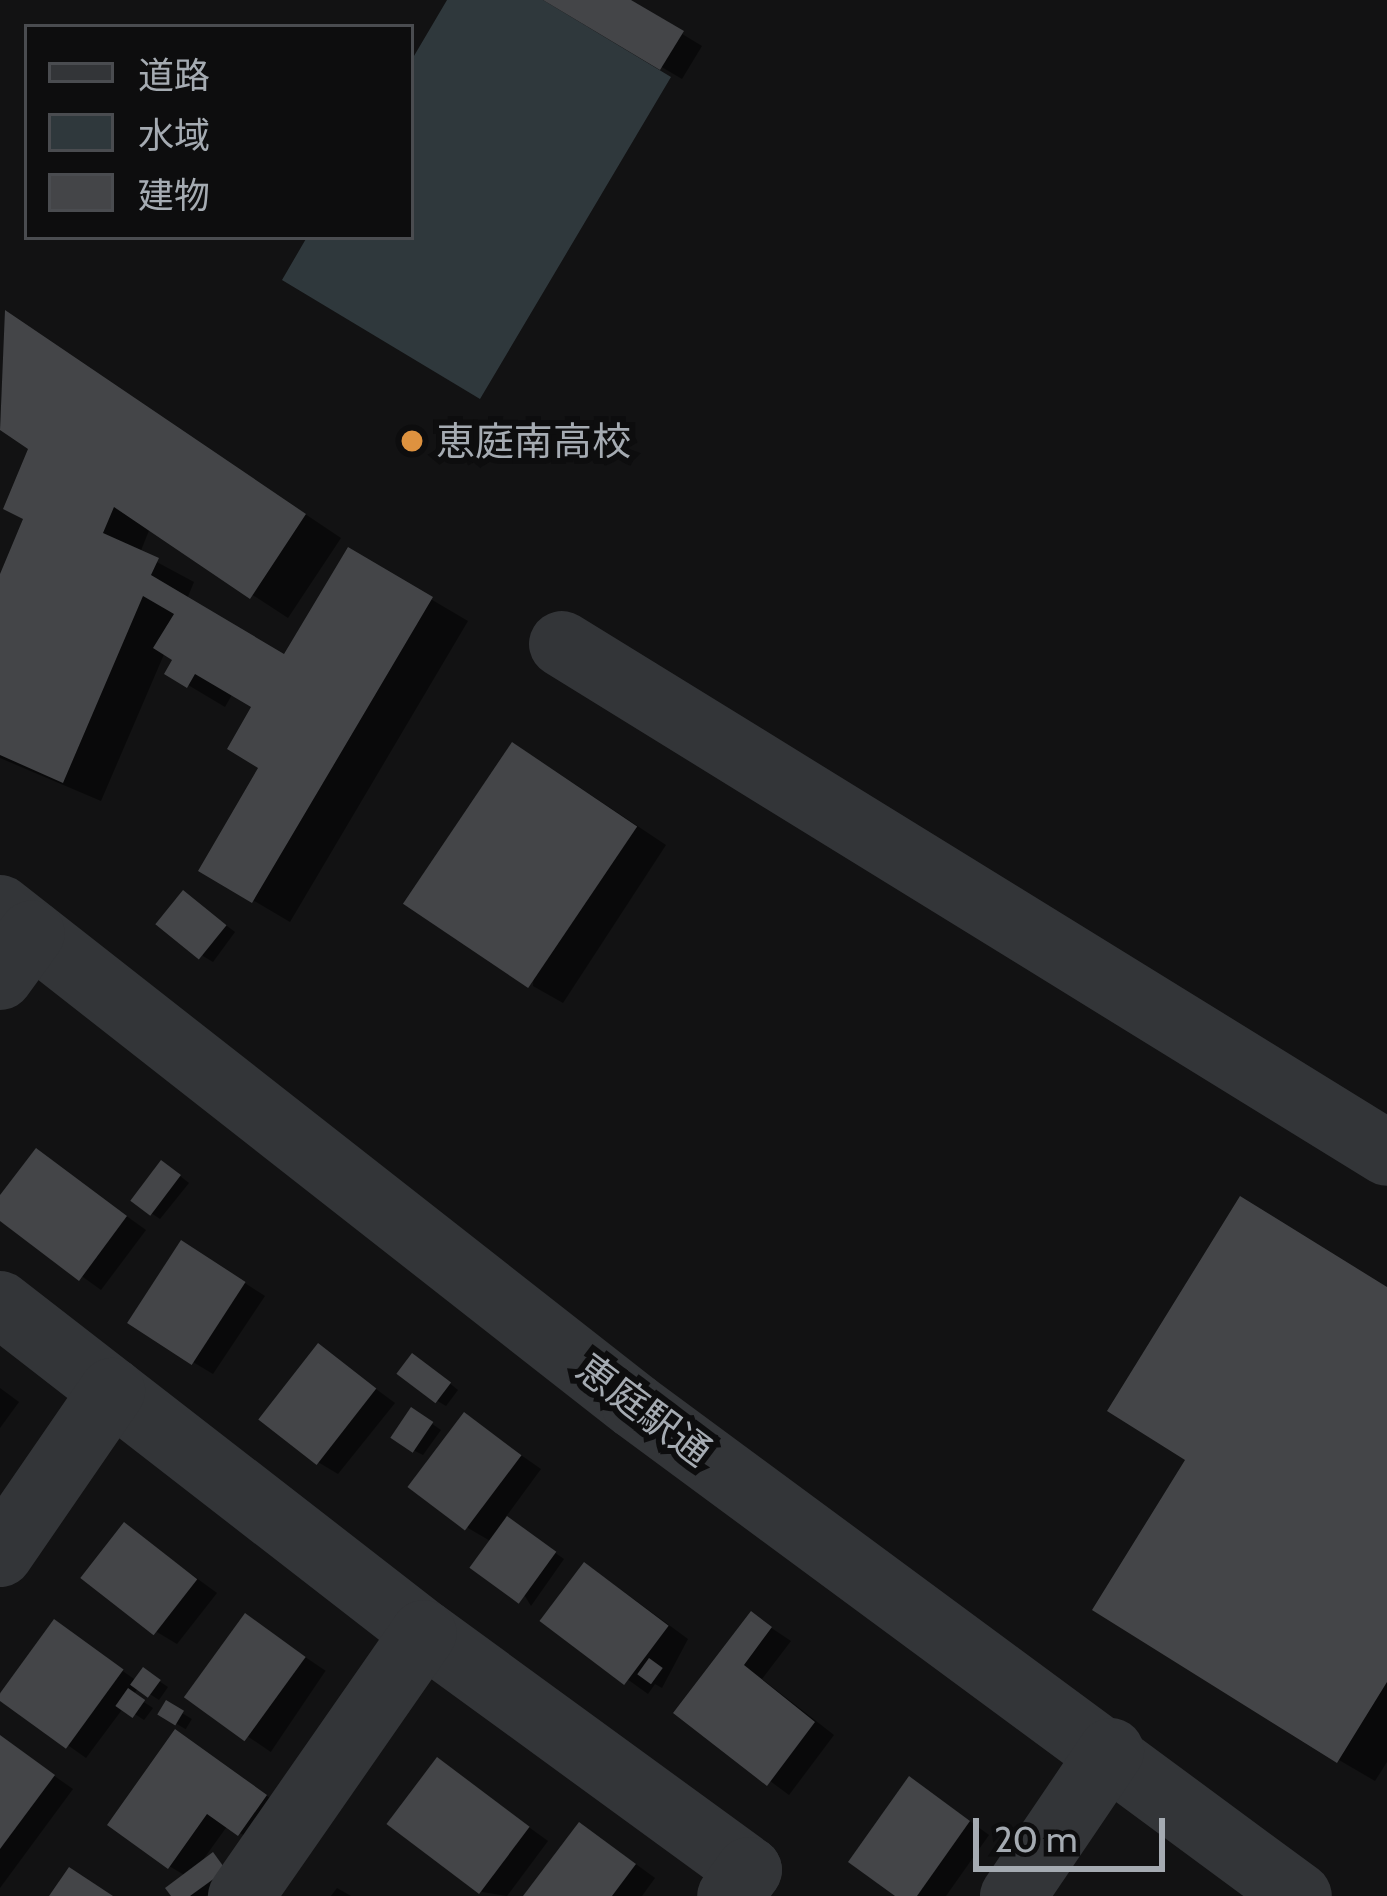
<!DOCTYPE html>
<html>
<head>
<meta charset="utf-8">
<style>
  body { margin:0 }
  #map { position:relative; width:1387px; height:1896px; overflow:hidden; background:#121213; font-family:Cabin,"Noto Sans JP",sans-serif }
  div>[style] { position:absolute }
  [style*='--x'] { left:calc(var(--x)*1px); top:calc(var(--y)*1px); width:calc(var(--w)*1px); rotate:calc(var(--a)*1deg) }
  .water>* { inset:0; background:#2f383c }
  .shadow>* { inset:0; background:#0007; transform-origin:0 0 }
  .building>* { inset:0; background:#444548; transform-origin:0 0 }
  .minor>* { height:66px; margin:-33px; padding:0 33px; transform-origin:33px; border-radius:33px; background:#333538 }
  .dots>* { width:33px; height:33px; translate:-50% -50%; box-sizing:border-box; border:6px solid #0d0d0e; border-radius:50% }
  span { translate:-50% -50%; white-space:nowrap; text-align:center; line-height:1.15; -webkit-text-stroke:12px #0d0d0e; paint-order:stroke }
  .poi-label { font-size:39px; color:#a5abb2 }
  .left { translate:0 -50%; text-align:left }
  .street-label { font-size:39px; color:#a5abb2 }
  .legend { position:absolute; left:24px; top:24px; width:390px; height:216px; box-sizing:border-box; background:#0d0d0e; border:3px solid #4a4c50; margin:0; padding:15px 21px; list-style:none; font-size:36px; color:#a5abb2 }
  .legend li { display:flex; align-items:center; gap:24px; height:60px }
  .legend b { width:60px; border:3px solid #4a4c50 }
  .scale { position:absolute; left:973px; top:1818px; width:192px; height:54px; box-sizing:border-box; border:6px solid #a5abb2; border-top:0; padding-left:15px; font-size:36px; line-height:42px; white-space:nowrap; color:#a5abb2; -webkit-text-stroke:9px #0d0d0e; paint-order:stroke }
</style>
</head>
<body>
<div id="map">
  <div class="water">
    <i style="clip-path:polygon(447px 0,543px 0,671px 77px,480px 399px,282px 280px,307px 237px,411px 237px,411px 61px)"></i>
  </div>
  <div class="shadow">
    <i style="clip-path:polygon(548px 0,626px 0,702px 46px,682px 79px)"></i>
    <i style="clip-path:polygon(6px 314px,341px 538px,288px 618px,150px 528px,140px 553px,194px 582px,187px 599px,286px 658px,349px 551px,468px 621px,290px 922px,202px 870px,262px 767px,255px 706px,233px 693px,225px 707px,168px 673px,176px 659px,165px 652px,101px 801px,0 758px,0 581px,26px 520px,32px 448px,0 426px)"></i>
    <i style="clip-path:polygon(543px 763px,666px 845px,563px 1003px,533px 986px)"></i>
    <i style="clip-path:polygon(193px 900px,235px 932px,213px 962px,203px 956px)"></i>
    <i style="clip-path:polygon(37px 1152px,146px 1230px,101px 1290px,0 1217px,0 1200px)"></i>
    <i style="clip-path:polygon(171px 1169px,189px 1183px,160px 1219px,151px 1213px)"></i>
    <i style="clip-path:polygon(203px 1256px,265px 1296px,213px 1374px,193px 1362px)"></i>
    <i style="clip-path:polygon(1387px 1289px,1387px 1762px,1375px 1781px,1339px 1760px,1189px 1459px)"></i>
    <i style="clip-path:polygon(319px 1347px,395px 1403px,338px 1474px,318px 1462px)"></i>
    <i style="clip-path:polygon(423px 1362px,458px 1390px,446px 1406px,436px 1400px)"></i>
    <i style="clip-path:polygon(0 1388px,19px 1402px,0 1428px)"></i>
    <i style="clip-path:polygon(465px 1416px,541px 1469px,505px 1518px,564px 1559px,531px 1606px,492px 1542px,468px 1528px)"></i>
    <i style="clip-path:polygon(422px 1417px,441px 1430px,423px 1455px,413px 1450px)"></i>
    <i style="clip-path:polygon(125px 1526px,217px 1593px,177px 1644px,157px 1632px)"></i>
    <i style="clip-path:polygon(605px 1578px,688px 1639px,662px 1688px,655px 1684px,648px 1694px,545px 1620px)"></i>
    <i style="clip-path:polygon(752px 1615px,791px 1641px,762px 1679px,834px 1735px,789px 1795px,677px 1712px)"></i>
    <i style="left:246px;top:1617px;width:96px;height:98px;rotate:34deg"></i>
    <i style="clip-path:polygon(54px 1623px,137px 1681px,144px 1671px,168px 1687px,159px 1700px,139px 1687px,133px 1695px,153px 1708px,144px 1720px,124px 1707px,86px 1758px,0 1697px)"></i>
    <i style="left:167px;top:1704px;width:29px;height:12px;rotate:31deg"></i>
    <i style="clip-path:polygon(176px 1733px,286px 1809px,260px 1846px,228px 1825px,200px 1864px,213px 1856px,234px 1876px,206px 1896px,174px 1896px,186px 1876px,169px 1866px)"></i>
    <i style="clip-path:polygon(0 1738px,73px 1789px,0 1888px)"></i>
    <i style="clip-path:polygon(438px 1761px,548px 1841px,507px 1896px,482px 1892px)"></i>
    <i style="clip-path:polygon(930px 1792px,989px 1835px,946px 1896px,900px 1896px)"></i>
    <i style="clip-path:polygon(600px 1838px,655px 1878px,642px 1896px,527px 1896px)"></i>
    <i style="clip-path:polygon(337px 1888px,351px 1896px,331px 1896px)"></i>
  </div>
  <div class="building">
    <i style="clip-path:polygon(543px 0,631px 0,684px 31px,660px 70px)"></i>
    <i style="clip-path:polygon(5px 310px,306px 514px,250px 599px,114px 507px,103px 533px,159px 558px,151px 575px,284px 654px,348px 547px,433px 597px,252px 903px,198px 871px,258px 768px,227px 749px,251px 707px,195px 674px,187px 688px,164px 674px,172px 660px,153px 648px,174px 614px,143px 596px,63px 783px,0 755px,0 574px,23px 519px,3px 509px,28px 449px,0 430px)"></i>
    <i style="left:512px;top:742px;width:151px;height:195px;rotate:34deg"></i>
    <i style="left:183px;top:890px;width:56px;height:44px;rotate:39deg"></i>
    <i style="clip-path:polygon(36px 1148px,127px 1216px,79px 1281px,0 1221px,0 1195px)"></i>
    <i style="left:161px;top:1160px;width:25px;height:51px;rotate:37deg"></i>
    <i style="clip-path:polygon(1240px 1196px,1387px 1287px,1387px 1682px,1337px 1763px,1092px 1610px,1185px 1460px,1107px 1411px)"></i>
    <i style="left:181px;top:1240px;width:77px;height:99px;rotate:33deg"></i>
    <i style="left:318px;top:1343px;width:74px;height:97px;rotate:38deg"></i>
    <i style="left:412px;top:1353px;width:49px;height:26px;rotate:37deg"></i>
    <i style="left:411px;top:1407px;width:27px;height:37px;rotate:34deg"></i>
    <i style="left:464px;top:1412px;width:72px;height:94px;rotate:37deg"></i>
    <i style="left:507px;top:1516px;width:61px;height:64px;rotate:36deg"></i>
    <i style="left:124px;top:1522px;width:93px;height:71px;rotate:38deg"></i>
    <i style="left:584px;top:1562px;width:106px;height:74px;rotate:37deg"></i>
    <i style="clip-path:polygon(751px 1611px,772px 1627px,744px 1665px,815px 1722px,767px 1786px,673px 1713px)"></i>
    <i style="left:245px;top:1613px;width:75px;height:104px;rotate:36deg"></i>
    <i style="left:54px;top:1619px;width:86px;height:98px;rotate:36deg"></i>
    <i style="left:649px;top:1658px;width:17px;height:20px;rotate:36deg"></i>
    <i style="left:143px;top:1667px;width:22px;height:22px;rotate:36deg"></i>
    <i style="left:128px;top:1688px;width:21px;height:22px;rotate:35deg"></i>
    <i style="left:166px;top:1700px;width:21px;height:17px;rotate:31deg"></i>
    <i style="clip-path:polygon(175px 1729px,267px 1795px,238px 1836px,207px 1814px,168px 1869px,107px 1825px)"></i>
    <i style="clip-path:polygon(0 1735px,55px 1775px,0 1849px)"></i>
    <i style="left:437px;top:1757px;width:116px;height:84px;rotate:37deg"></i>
    <i style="clip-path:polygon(909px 1776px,970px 1821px,917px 1896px,895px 1896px,848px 1862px)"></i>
    <i style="clip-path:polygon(579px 1822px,636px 1864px,612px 1896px,523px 1896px)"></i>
    <i style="clip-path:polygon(213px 1852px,226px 1870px,190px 1896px,171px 1896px,165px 1888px)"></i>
    <i style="clip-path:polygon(69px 1867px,113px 1896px,49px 1896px)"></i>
  </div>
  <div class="minor">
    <i style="--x:562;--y:644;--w:969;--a:31.67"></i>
    <i style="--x:0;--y:908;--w:807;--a:38.11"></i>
    <i style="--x:635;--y:1406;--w:825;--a:36.43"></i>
    <i style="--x:0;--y:977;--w:54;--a:-54"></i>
    <i style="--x:0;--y:1304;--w:537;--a:37.81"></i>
    <i style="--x:424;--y:1633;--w:402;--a:36.1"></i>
    <i style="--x:749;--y:1870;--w:32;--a:126"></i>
    <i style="--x:0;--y:1554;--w:198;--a:-55.5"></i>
    <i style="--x:241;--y:1896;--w:320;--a:-55.2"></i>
    <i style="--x:1013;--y:1896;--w:175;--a:-55.9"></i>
  </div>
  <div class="dots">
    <i style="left:412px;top:441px;background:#de923f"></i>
  </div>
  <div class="poi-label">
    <span class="left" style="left:436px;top:441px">恵庭南高校</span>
  </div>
  <div class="street-label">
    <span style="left:644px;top:1410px;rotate:37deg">恵庭駅通</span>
  </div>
  <ul class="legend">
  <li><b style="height:15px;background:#333538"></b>道路</li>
  <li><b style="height:33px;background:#2f383c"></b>水域</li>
  <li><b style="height:33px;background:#444548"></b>建物</li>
  </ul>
  <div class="scale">20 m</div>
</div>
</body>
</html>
